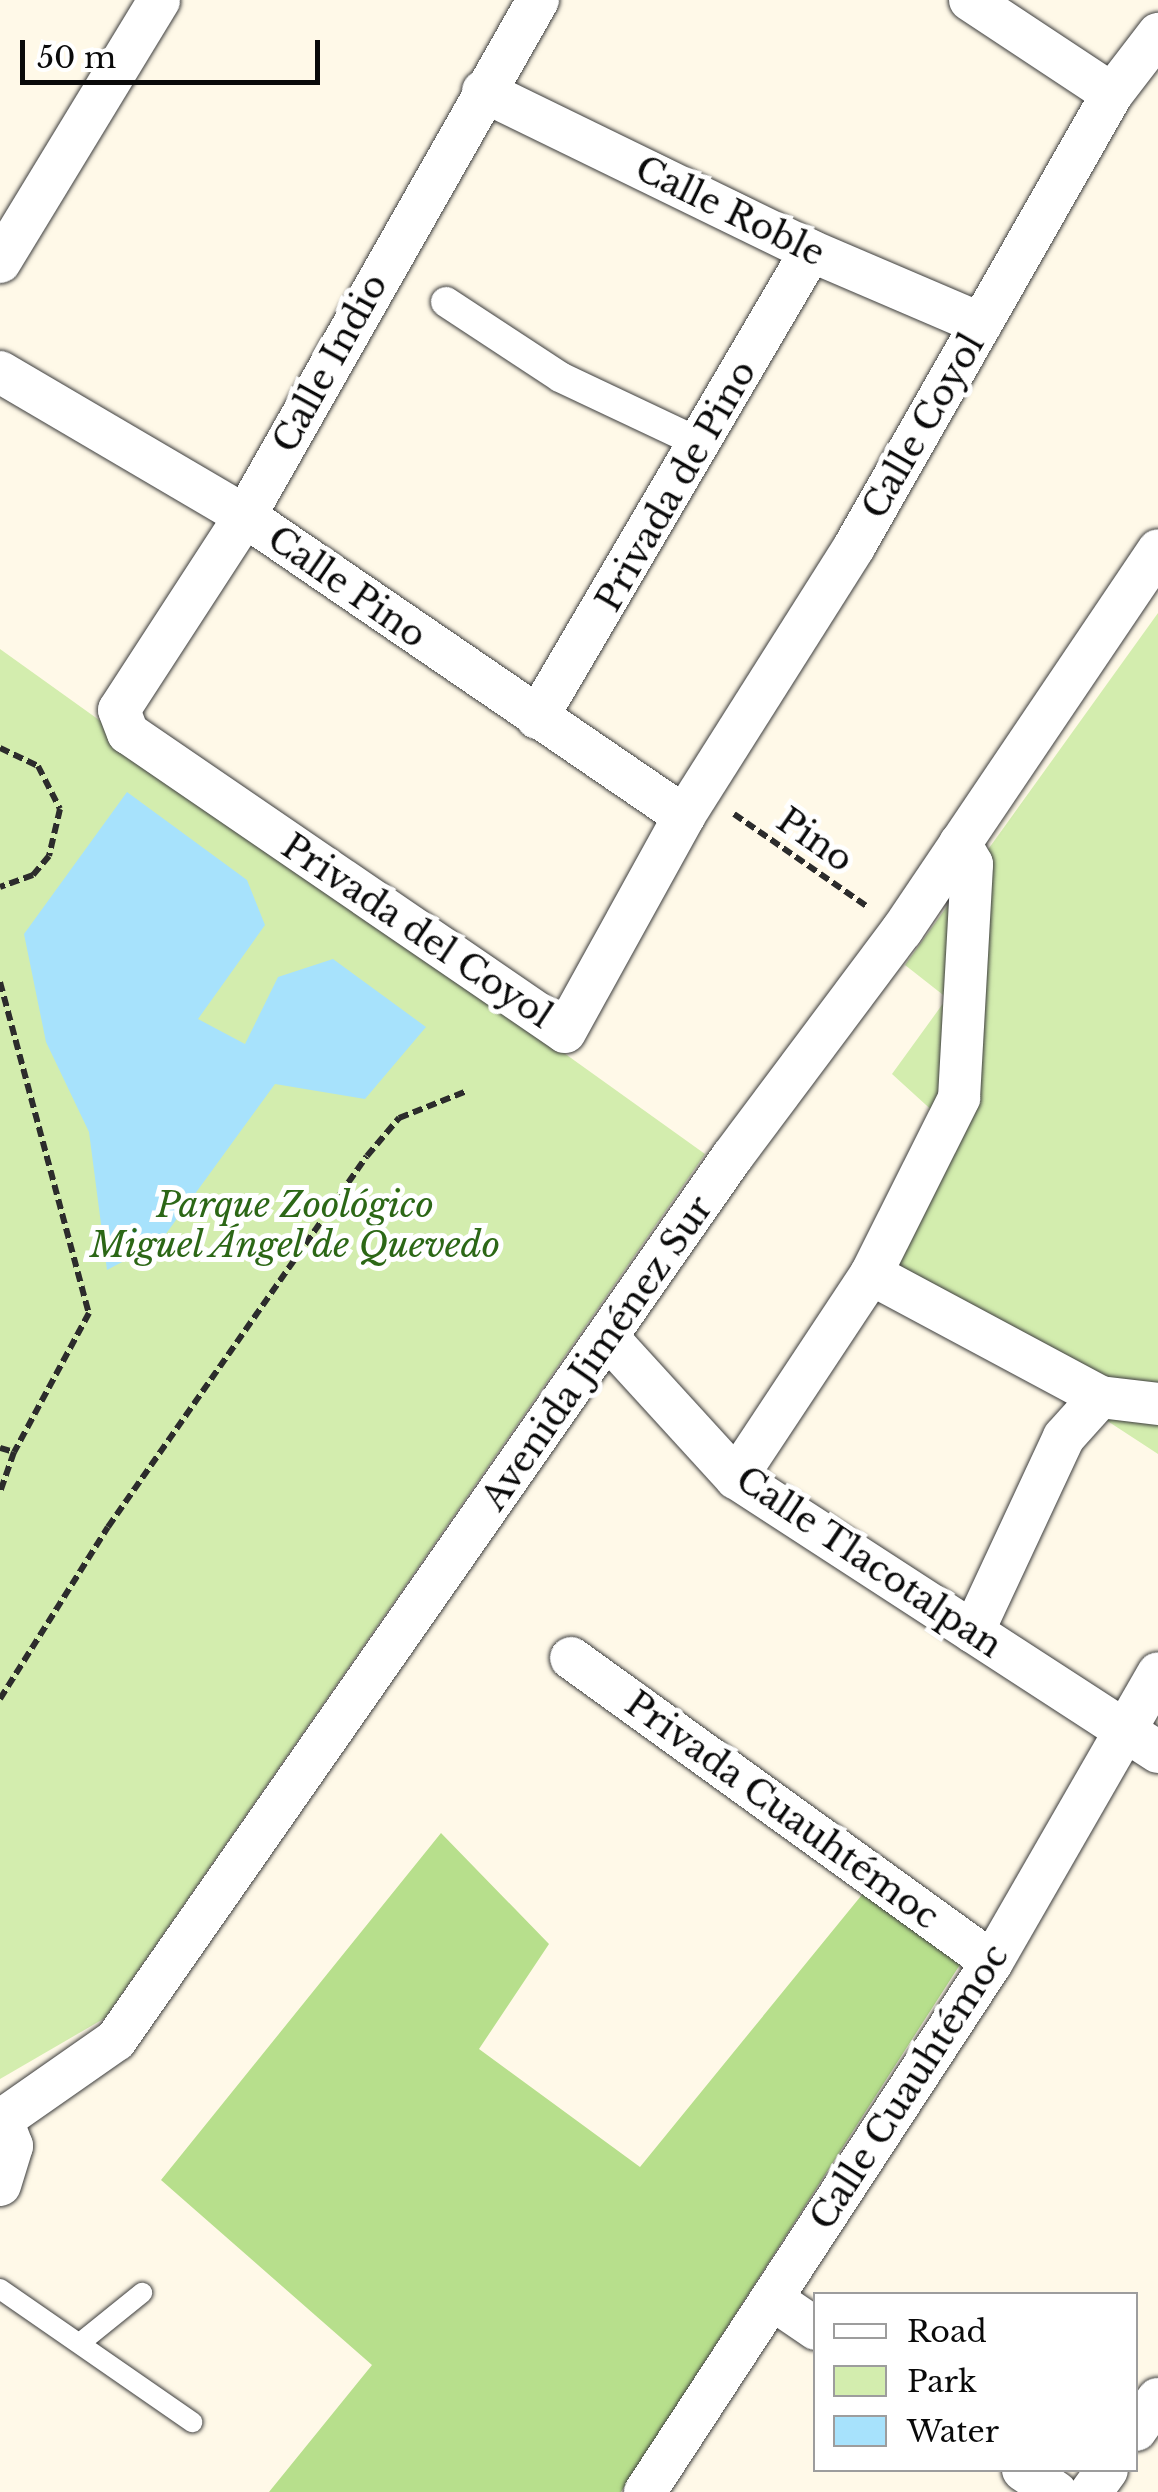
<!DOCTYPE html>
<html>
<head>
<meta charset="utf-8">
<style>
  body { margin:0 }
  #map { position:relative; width:1158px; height:2492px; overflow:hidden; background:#fff9e8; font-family:"Libre Baskerville",serif }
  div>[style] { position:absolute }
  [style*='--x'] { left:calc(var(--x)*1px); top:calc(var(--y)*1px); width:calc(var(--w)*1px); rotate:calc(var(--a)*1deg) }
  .green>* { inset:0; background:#d3edae }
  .forest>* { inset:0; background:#b7df8c }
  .water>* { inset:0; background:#a7e2fc }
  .path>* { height:6px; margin-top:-3px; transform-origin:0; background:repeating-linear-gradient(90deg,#2c2c2c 0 10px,transparent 0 15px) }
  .roads { filter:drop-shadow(0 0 2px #3d3d3d) drop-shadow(0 0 2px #3d3d3d) }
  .service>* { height:20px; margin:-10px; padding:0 10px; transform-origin:10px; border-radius:10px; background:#fff }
  .pedestrian>* { height:30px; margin:-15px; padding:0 15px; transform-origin:15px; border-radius:15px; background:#fff }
  .minor>* { height:42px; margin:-21px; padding:0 21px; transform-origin:21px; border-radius:21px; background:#fff }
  span { translate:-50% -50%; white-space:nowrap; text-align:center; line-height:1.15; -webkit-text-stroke:10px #fff; paint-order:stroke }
  .street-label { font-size:35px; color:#0a0a0a }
  .park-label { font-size:35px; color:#2c6716; font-style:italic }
  .legend { position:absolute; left:813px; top:2292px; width:325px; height:180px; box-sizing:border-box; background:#fff; border:2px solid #9d9d9d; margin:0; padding:12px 18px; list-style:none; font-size:30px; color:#0a0a0a }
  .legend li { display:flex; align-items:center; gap:20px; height:50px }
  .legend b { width:50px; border:2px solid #9d9d9d }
  .scale { position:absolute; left:20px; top:40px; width:300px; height:45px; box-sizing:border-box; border:5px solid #0a0a0a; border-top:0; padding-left:12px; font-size:30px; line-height:35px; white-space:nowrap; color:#0a0a0a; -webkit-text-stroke:8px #fff; paint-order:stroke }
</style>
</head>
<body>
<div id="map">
  <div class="green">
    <i style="clip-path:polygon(1158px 613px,1158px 1454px,864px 1262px,937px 1115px,892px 1074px,947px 998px,905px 965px)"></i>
    <i style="clip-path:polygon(0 649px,705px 1154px,105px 2018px,0 2079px)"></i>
  </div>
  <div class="forest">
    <i style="clip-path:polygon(441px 1833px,549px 1944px,479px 2049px,640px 2167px,865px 1891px,963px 1960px,621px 2492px,269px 2492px,372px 2365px,161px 2180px)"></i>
  </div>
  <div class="water">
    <i style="clip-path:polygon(127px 792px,247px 880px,265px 925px,198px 1019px,245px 1044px,278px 977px,333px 959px,426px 1027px,365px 1099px,275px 1084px,160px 1242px,107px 1270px,89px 1132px,46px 1042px,24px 934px)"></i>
  </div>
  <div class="path">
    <i style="--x:0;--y:748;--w:42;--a:25.3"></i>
    <i style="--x:38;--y:766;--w:48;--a:62.9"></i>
    <i style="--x:60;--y:809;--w:48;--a:103.2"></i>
    <i style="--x:49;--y:856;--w:25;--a:130"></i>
    <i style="--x:33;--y:875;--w:35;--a:160"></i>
    <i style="--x:734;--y:814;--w:163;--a:34.8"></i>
    <i style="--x:0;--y:982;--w:343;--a:75"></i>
    <i style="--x:89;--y:1313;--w:158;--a:118.3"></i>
    <i style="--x:0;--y:1448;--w:15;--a:16"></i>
    <i style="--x:14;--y:1452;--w:42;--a:109.3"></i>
    <i style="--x:0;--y:1699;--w:203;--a:-57.9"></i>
    <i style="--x:108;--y:1527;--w:452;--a:-55.1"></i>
    <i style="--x:367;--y:1156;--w:50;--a:-49.9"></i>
    <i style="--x:399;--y:1118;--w:73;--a:-21.7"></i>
  </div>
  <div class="roads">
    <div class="service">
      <i style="--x:0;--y:2289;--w:234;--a:34.7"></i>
      <i style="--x:80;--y:2343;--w:80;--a:-38.9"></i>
    </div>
    <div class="pedestrian">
      <i style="--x:446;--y:302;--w:136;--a:33.3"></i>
      <i style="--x:560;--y:377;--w:157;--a:25.3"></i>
    </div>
    <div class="minor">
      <i style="--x:538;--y:0;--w:593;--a:119.59"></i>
      <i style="--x:245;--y:516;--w:231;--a:123"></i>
      <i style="--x:119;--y:710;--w:25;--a:69"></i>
      <i style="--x:128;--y:733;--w:529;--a:34.38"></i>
      <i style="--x:565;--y:1032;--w:247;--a:-61.1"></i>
      <i style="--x:684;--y:816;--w:318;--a:-57.7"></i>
      <i style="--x:854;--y:547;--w:521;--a:-60.34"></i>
      <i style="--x:1112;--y:94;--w:76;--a:-52.5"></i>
      <i style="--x:970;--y:0;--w:170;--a:33.5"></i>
      <i style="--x:483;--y:91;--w:365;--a:26"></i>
      <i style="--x:811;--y:251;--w:185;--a:23.2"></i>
      <i style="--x:0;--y:262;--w:306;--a:-58.7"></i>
      <i style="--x:0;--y:372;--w:284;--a:30.4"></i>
      <i style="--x:245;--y:516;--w:532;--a:34.35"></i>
      <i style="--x:537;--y:718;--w:541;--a:-59.6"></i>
      <i style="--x:871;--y:1274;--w:260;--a:28.2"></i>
      <i style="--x:1100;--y:1397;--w:58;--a:6.9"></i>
      <i style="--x:608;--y:1338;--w:190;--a:47.6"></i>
      <i style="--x:736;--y:1478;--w:503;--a:33"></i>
      <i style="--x:736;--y:1478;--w:245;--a:-56.5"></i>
      <i style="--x:871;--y:1274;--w:197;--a:-63.4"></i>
      <i style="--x:959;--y:1098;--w:234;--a:-86.8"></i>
      <i style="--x:972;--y:864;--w:24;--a:-120"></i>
      <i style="--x:973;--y:1632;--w:215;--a:-65"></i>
      <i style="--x:1064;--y:1437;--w:54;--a:-48"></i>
      <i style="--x:571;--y:1658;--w:519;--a:35.83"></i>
      <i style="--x:0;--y:2121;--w:141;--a:-34.9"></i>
      <i style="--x:116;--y:2040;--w:1077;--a:-55.1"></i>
      <i style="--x:732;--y:1157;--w:284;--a:-53.2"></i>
      <i style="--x:902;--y:930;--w:458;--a:-56"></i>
      <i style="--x:0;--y:2185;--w:41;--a:-72.9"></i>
      <i style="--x:12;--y:2146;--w:28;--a:-111"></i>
      <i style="--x:772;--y:2299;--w:53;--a:34.3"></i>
      <i style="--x:1136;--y:2430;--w:38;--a:-55"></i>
      <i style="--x:1023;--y:2470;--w:40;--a:34"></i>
      <i style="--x:645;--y:2492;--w:633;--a:-56.79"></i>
      <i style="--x:992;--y:1962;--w:333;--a:-60.1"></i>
      <i style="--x:1091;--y:2492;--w:27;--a:-54"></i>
    </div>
  </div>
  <div class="street-label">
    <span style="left:730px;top:211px;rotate:26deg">Calle Roble</span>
    <span style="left:330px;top:363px;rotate:-61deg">Calle Indio</span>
    <span style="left:923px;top:426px;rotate:-60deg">Calle Coyol</span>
    <span style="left:676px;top:486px;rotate:-60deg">Privada de Pino</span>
    <span style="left:347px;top:587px;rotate:35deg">Calle Pino</span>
    <span style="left:815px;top:840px;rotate:35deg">Pino</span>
    <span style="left:417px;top:931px;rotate:34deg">Privada del Coyol</span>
    <span style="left:597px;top:1353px;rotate:-55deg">Avenida Jiménez Sur</span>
    <span style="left:869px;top:1562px;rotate:34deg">Calle Tlacotalpan</span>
    <span style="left:782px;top:1810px;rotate:36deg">Privada Cuauhtémoc</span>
    <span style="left:909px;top:2087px;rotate:-57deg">Calle Cuauhtémoc</span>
  </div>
  <div class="park-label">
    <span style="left:295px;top:1225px">Parque Zoológico<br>Miguel Ángel de Quevedo</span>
  </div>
  <ul class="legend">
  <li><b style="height:12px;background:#fff"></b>Road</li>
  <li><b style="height:28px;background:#d3edae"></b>Park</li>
  <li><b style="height:28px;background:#a7e2fc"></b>Water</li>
  </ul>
  <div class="scale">50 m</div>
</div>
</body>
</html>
